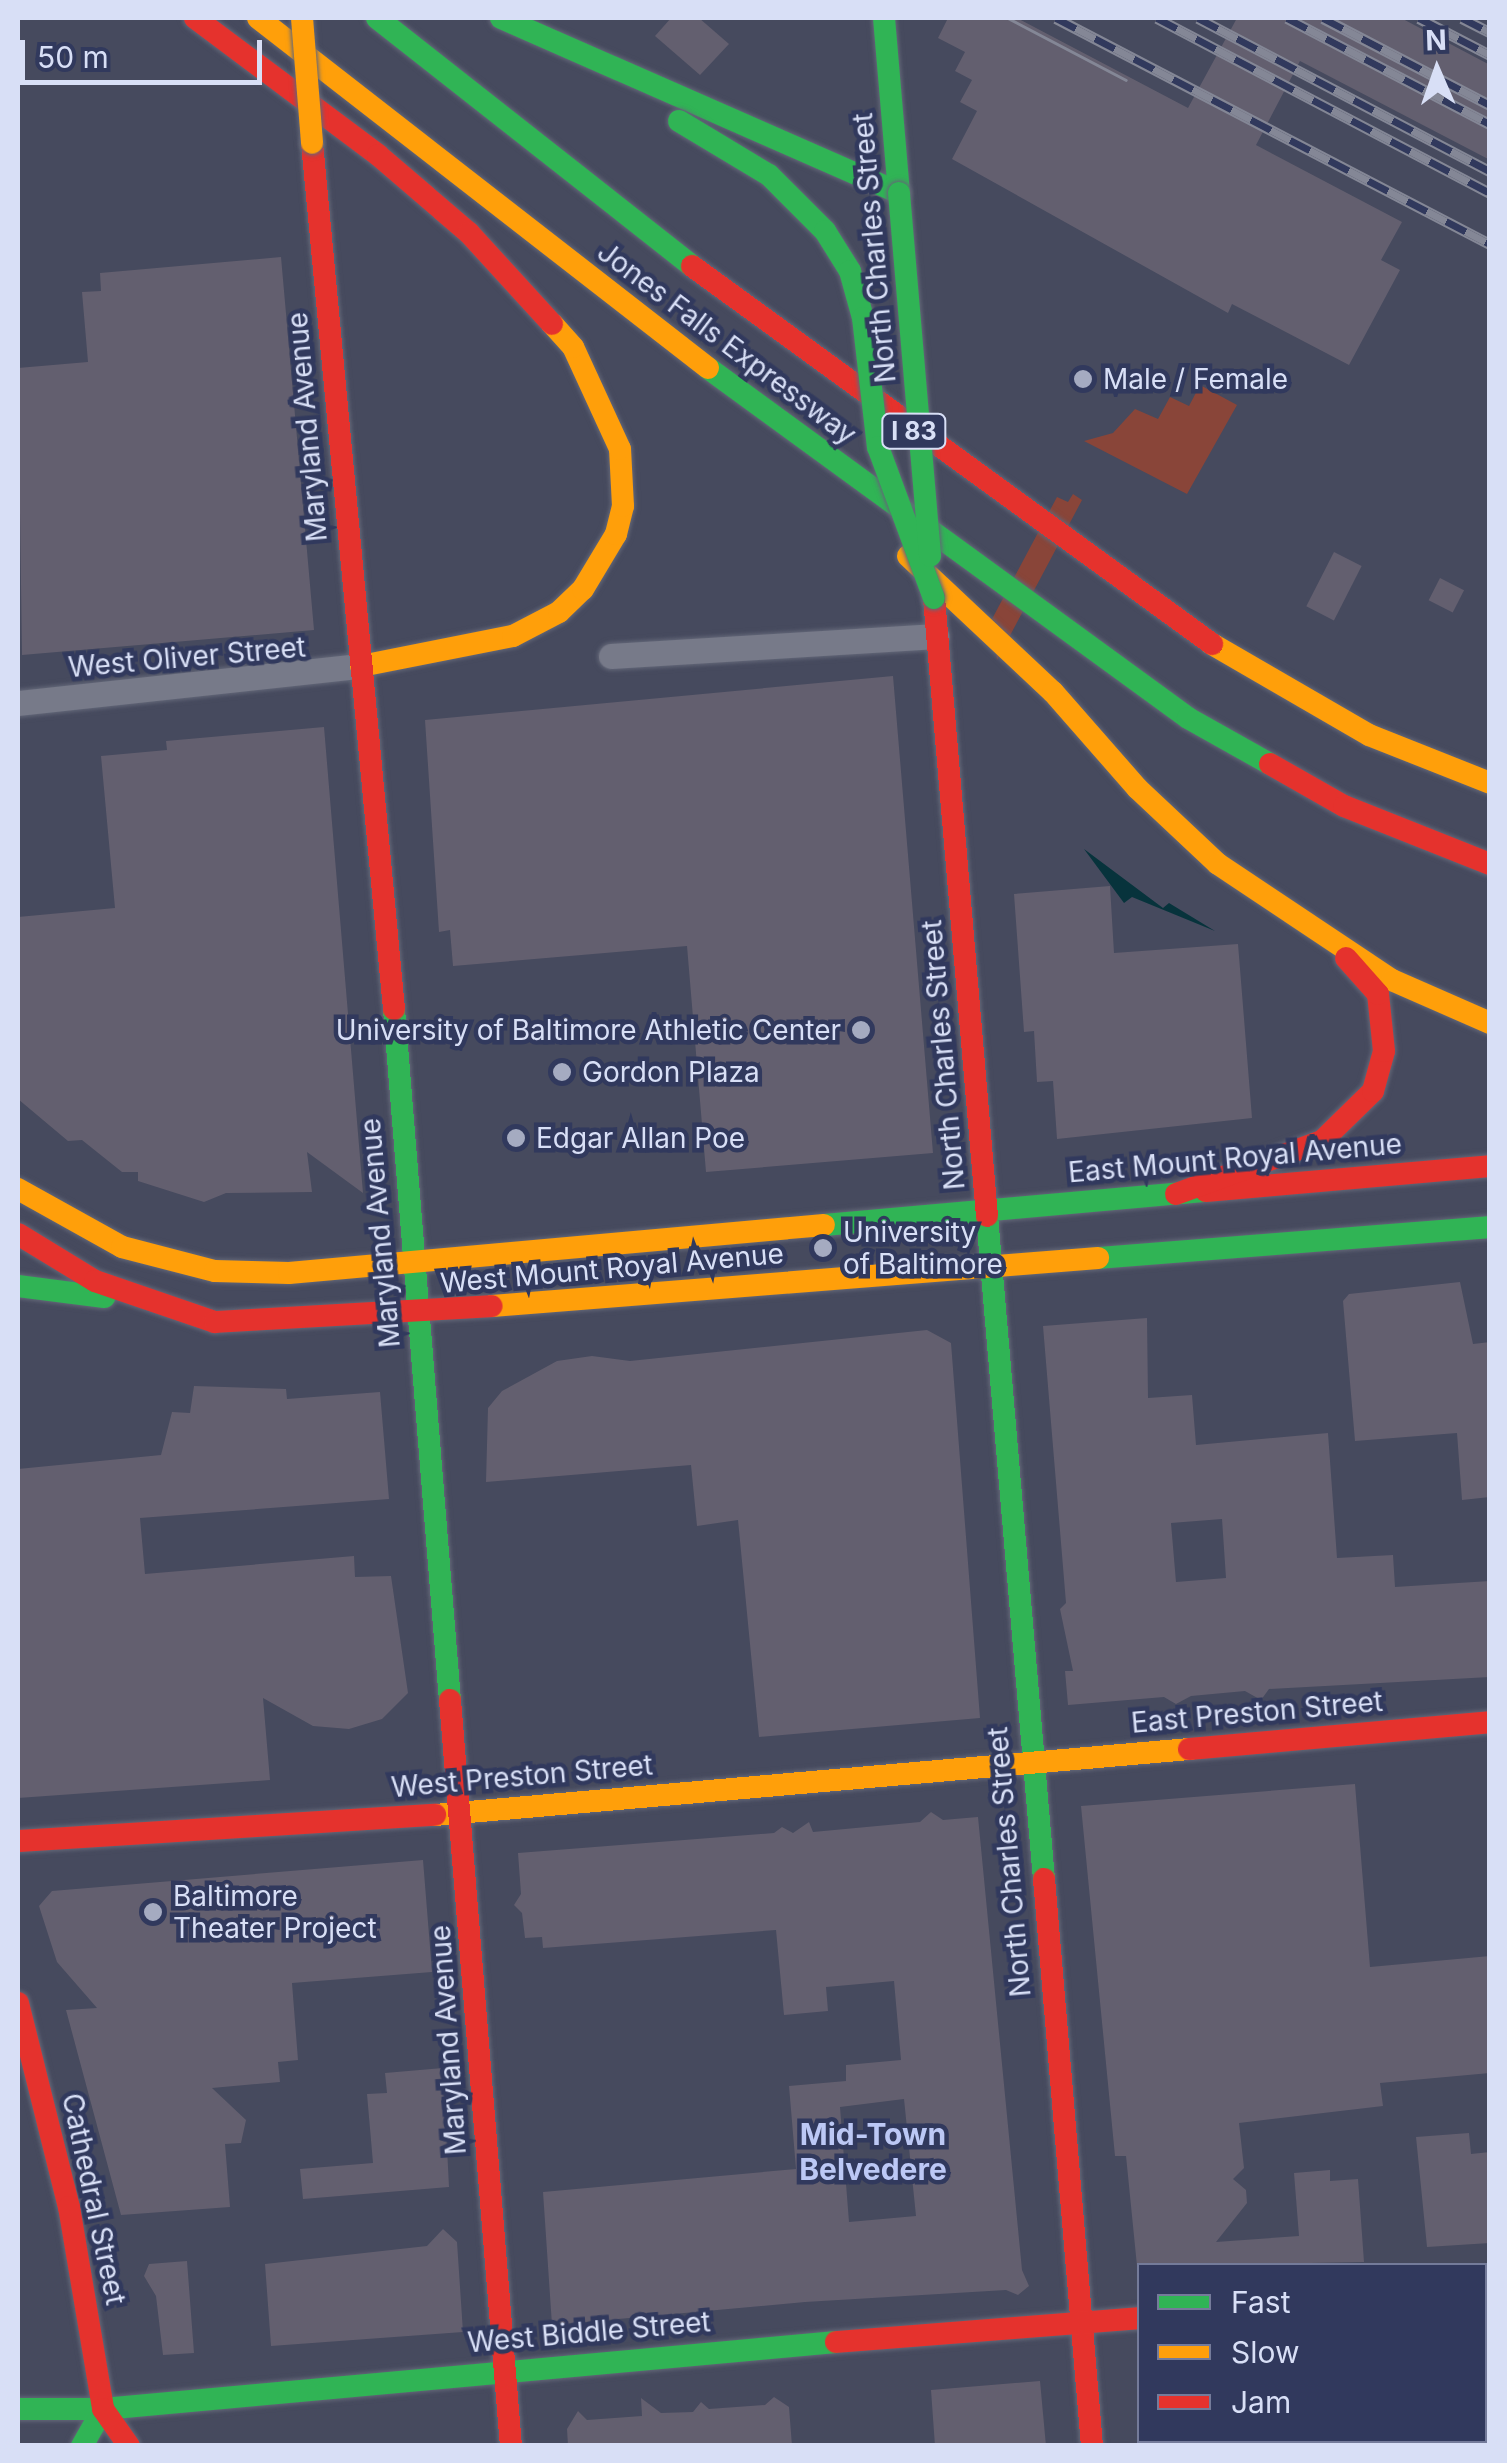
<!DOCTYPE html>
<html>
<head>
<meta charset="utf-8">
<style>
  body { margin:0 }
  #map { position:relative; width:1507px; height:2463px; overflow:hidden; background:#464a5e; font-family:Inter,sans-serif }
  div>[style] { position:absolute }
  [style*='--x'] { left:calc(var(--x)*1px); top:calc(var(--y)*1px); width:calc(var(--w)*1px); rotate:calc(var(--a)*1deg) }
  .green>* { inset:0; background:#894539 }
  .water>* { inset:0; background:#07333c }
  .building>* { inset:0; background:#635f6f; transform-origin:0 0 }
  .roads { filter:drop-shadow(0 0 2px #636778) drop-shadow(0 0 2px #636778) }
  .street>* { height:25px; margin:-12.5px; padding:0 12.5px; transform-origin:12.5px; border-radius:12.5px; background:#777a89 }
  .fast>* { height:22px; margin:-11px; padding:0 11px; transform-origin:11px; border-radius:11px; background:#30b455 }
  .slow>* { height:22px; margin:-11px; padding:0 11px; transform-origin:11px; border-radius:11px; background:#ff9f0a }
  .jam>* { height:22px; margin:-11px; padding:0 11px; transform-origin:11px; border-radius:11px; background:#e5322d }
  .tram>* { height:2.5px; margin:-1.25px; padding:0 1.25px; transform-origin:1.25px; border-radius:1.25px; background:#848796 }
  .rail>* { height:11px; margin-top:-5.5px; transform-origin:0; background:repeating-linear-gradient(90deg,#31395d 0 22px,#848796 0 44px); box-sizing:border-box; border-block:2px solid #848796 }
  .bridges { filter:drop-shadow(0 0 2px #636778) drop-shadow(0 0 2px #636778) }
  .fast-bridge>* { height:22px; margin:-11px; padding:0 11px; transform-origin:11px; border-radius:11px; background:#30b455 }
  .slow-bridge>* { height:22px; margin:-11px; padding:0 11px; transform-origin:11px; border-radius:11px; background:#ff9f0a }
  .dots>* { width:28px; height:28px; translate:-50% -50%; box-sizing:border-box; border:5px solid #31395d; border-radius:50% }
  span { translate:-50% -50%; white-space:nowrap; text-align:center; line-height:1.15; -webkit-text-stroke:9px #31395d; paint-order:stroke }
  .shield-label span { padding:2px 8px; background:#31395d; border:2px solid; border-radius:8px; -webkit-text-stroke-width:0 }
  .shield-label { font-size:25px; color:#d8dff6; font-weight:700 }
  .street-label { font-size:28px; color:#d8dff6 }
  .poi-label { font-size:28px; color:#d8dff6 }
  .left { translate:0 -50%; text-align:left }
  .right { translate:-100% -50%; text-align:right }
  .neighbourhood-label { font-size:30px; color:#bcc8f5; font-weight:700 }
  .frame { position:absolute; inset:0; border:20px solid #d8dff6; pointer-events:none }
  .legend { position:absolute; left:1137px; top:2263px; width:350px; height:180px; box-sizing:border-box; background:#31395d; border:2px solid #747b9a; margin:0; padding:12px 18px; list-style:none; font-size:30px; color:#d8dff6 }
  .legend li { display:flex; align-items:center; gap:20px; height:50px }
  .legend b { width:50px; border:2px solid #747b9a }
  .north { position:absolute; left:1387px; top:20px; width:100px; height:100px; -webkit-text-stroke:8px #31395d; paint-order:stroke; rotate:358deg; font-size:28px; font-weight:700; line-height:40px; text-align:center; color:#d8dff6 }
  .north::after { content:''; display:block; margin:auto; width:35px; height:45px; background:#d8dff6; clip-path:polygon(50% 0,100% 100%,50% 72%,0 100%) }
  .scale { position:absolute; left:20px; top:40px; width:242px; height:45px; box-sizing:border-box; border:5px solid #d8dff6; border-top:0; padding-left:12px; font-size:30px; line-height:35px; white-space:nowrap; color:#d8dff6; -webkit-text-stroke:8px #31395d; paint-order:stroke }
</style>
</head>
<body>
<div id="map">
  <div class="green">
    <i style="clip-path:polygon(1200px 385px,1237px 405px,1187px 494px,1084px 441px,1113px 433px,1135px 409px,1158px 419px,1170px 397px,1189px 406px)"></i>
    <i style="clip-path:polygon(1073px 494px,1082px 500px,997px 660px,992px 619px,1057px 497px,1068px 502px)"></i>
  </div>
  <div class="water">
    <i style="clip-path:polygon(1084px 849px,1163px 908px,1169px 903px,1215px 931px,1132px 897px,1124px 903px)"></i>
  </div>
  <div class="building">
    <i style="clip-path:polygon(671px 18px,699px 18px,729px 44px,700px 75px,655px 36px)"></i>
    <i style="clip-path:polygon(948px 18px,1017px 18px,1188px 108px,1237px 18px,1401px 18px,1490px 65px,1490px 160px,1300px 61px,1256px 145px,1402px 222px,1381px 260px,1400px 270px,1349px 365px,1232px 304px,1228px 313px,952px 159px,977px 111px,960px 102px,972px 80px,955px 71px,965px 52px,938px 38px)"></i>
    <i style="clip-path:polygon(281px 257px,314px 630px,22px 655px,18px 368px,88px 362px,82px 292px,101px 291px,100px 273px)"></i>
    <i style="left:1334px;top:552px;width:31px;height:61px;rotate:27deg"></i>
    <i style="left:1440px;top:578px;width:27px;height:25px;rotate:27deg"></i>
    <i style="clip-path:polygon(893px 676px,933px 1153px,706px 1172px,687px 946px,453px 966px,450px 930px,439px 932px,425px 720px)"></i>
    <i style="clip-path:polygon(324px 727px,363px 1193px,307px 1152px,312px 1192px,226px 1193px,204px 1202px,138px 1181px,138px 1172px,122px 1172px,82px 1140px,68px 1141px,18px 1099px,18px 917px,115px 908px,101px 756px,167px 750px,166px 741px)"></i>
    <i style="clip-path:polygon(1110px 886px,1114px 953px,1238px 944px,1252px 1118px,1057px 1139px,1053px 1081px,1037px 1082px,1034px 1031px,1024px 1032px,1014px 894px)"></i>
    <i style="clip-path:polygon(1460px 1282px,1473px 1344px,1490px 1342px,1490px 1497px,1462px 1500px,1457px 1433px,1355px 1441px,1343px 1301px,1349px 1294px)"></i>
    <i style="clip-path:polygon(evenodd,1147px 1318px,1148px 1398px,1192px 1395px,1196px 1445px,1328px 1433px,1337px 1558px,1393px 1555px,1395px 1587px,1490px 1581px,1490px 1677px,1269px 1689px,1261px 1700px,1245px 1691px,1191px 1696px,1176px 1704px,1164px 1697px,1068px 1705px,1065px 1671px,1073px 1671px,1060px 1609px,1066px 1603px,1043px 1326px,1147px 1318px,1222px 1519px,1226px 1578px,1176px 1582px,1171px 1523px,1222px 1519px)"></i>
    <i style="clip-path:polygon(927px 1330px,951px 1343px,980px 1718px,759px 1737px,738px 1520px,697px 1526px,691px 1465px,486px 1482px,488px 1408px,502px 1391px,557px 1361px,592px 1356px,630px 1361px)"></i>
    <i style="clip-path:polygon(194px 1386px,286px 1389px,287px 1399px,380px 1392px,389px 1499px,140px 1518px,145px 1574px,354px 1556px,355px 1577px,391px 1576px,408px 1693px,382px 1719px,349px 1729px,313px 1726px,263px 1698px,270px 1780px,18px 1798px,18px 1469px,161px 1455px,172px 1412px,190px 1413px)"></i>
    <i style="clip-path:polygon(1355px 1784px,1370px 1967px,1490px 1956px,1490px 2073px,1380px 2083px,1383px 2106px,1239px 2123px,1244px 2168px,1233px 2179px,1246px 2190px,1247px 2203px,1216px 2242px,1299px 2236px,1294px 2173px,1330px 2170px,1330px 2181px,1358px 2179px,1364px 2262px,1137px 2266px,1126px 2156px,1115px 2156px,1081px 1806px)"></i>
    <i style="clip-path:polygon(evenodd,931px 1812px,943px 1820px,978px 1817px,1022px 2270px,1029px 2286px,1018px 2295px,1006px 2290px,805px 2302px,552px 2325px,543px 2192px,796px 2169px,789px 2086px,846px 2081px,846px 2065px,901px 2060px,894px 1981px,826px 1987px,828px 2011px,784px 2015px,776px 1930px,543px 1948px,542px 1937px,525px 1938px,522px 1913px,514px 1905px,521px 1894px,518px 1853px,774px 1833px,782px 1827px,793px 1833px,809px 1822px,813px 1832px,920px 1822px,931px 1812px,904px 2099px,916px 2216px,849px 2222px,840px 2107px,904px 2099px)"></i>
    <i style="clip-path:polygon(423px 1860px,432px 1972px,292px 1983px,298px 2060px,278px 2062px,280px 2082px,212px 2088px,246px 2120px,241px 2143px,225px 2144px,230px 2207px,121px 2215px,66px 2010px,97px 2008px,57px 1962px,39px 1906px,52px 1891px)"></i>
    <i style="clip-path:polygon(443px 2068px,449px 2187px,303px 2199px,300px 2169px,373px 2163px,367px 2094px,387px 2093px,385px 2073px)"></i>
    <i style="clip-path:polygon(1469px 2133px,1471px 2154px,1490px 2152px,1490px 2243px,1427px 2247px,1416px 2137px)"></i>
    <i style="clip-path:polygon(443px 2229px,457px 2242px,463px 2332px,271px 2346px,265px 2264px,427px 2246px)"></i>
    <i style="clip-path:polygon(187px 2261px,194px 2353px,163px 2355px,156px 2296px,144px 2276px,149px 2264px)"></i>
    <i style="clip-path:polygon(1040px 2381px,1046px 2446px,935px 2446px,931px 2390px)"></i>
    <i style="clip-path:polygon(774px 2397px,789px 2407px,792px 2446px,568px 2446px,567px 2429px,578px 2411px,587px 2420px,642px 2416px,641px 2398px,661px 2413px,693px 2412px,701px 2402px,709px 2409px,765px 2405px)"></i>
  </div>
  <div class="roads">
    <div class="street">
      <i style="--x:611;--y:656;--w:326;--a:-3.5"></i>
      <i style="--x:18;--y:703;--w:345;--a:-6.2"></i>
    </div>
    <div class="fast">
      <i style="--x:377;--y:18;--w:401;--a:38.2"></i>
      <i style="--x:501;--y:18;--w:435;--a:23.7"></i>
      <i style="--x:884;--y:18;--w:176;--a:85.1"></i>
      <i style="--x:708;--y:368;--w:594;--a:36.1"></i>
      <i style="--x:1188;--y:718;--w:94;--a:29.3"></i>
      <i style="--x:394;--y:1009;--w:693;--a:85.37"></i>
      <i style="--x:987;--y:1216;--w:665;--a:85.09"></i>
      <i style="--x:824;--y:1225;--w:384;--a:-5.1"></i>
      <i style="--x:1098;--y:1258;--w:393;--a:-4.5"></i>
      <i style="--x:18;--y:1286;--w:87;--a:7.3"></i>
      <i style="--x:1484;--y:2291;--w:6;--a:0"></i>
      <i style="--x:18;--y:2409;--w:85;--a:0"></i>
      <i style="--x:103;--y:2409;--w:736;--a:-5.22"></i>
      <i style="--x:82;--y:2446;--w:43;--a:-60.4"></i>
    </div>
    <div class="slow">
      <i style="--x:258;--y:18;--w:570;--a:37.87"></i>
      <i style="--x:908;--y:556;--w:199;--a:43.2"></i>
      <i style="--x:1053;--y:692;--w:128;--a:48.8"></i>
      <i style="--x:1137;--y:788;--w:111;--a:43.2"></i>
      <i style="--x:1218;--y:864;--w:209;--a:33.7"></i>
      <i style="--x:1392;--y:980;--w:107;--a:23.7"></i>
      <i style="--x:1212;--y:644;--w:181;--a:30.1"></i>
      <i style="--x:1369;--y:735;--w:130;--a:21.6"></i>
      <i style="--x:361;--y:666;--w:155;--a:-11.2"></i>
      <i style="--x:513;--y:636;--w:52;--a:-27.6"></i>
      <i style="--x:559;--y:612;--w:33;--a:-44"></i>
      <i style="--x:583;--y:589;--w:64;--a:-59"></i>
      <i style="--x:616;--y:534;--w:29;--a:-76"></i>
      <i style="--x:623;--y:506;--w:57;--a:-93"></i>
      <i style="--x:620;--y:449;--w:112;--a:-114.7"></i>
      <i style="--x:573;--y:347;--w:31;--a:-132"></i>
      <i style="--x:18;--y:1189;--w:119;--a:29.1"></i>
      <i style="--x:122;--y:1247;--w:96;--a:14.5"></i>
      <i style="--x:215;--y:1271;--w:74;--a:1.5"></i>
      <i style="--x:289;--y:1273;--w:537;--a:-5.13"></i>
      <i style="--x:492;--y:1306;--w:608;--a:-4.53"></i>
      <i style="--x:435;--y:1815;--w:757;--a:-5"></i>
    </div>
    <div class="jam">
      <i style="--x:195;--y:18;--w:229;--a:36.8"></i>
      <i style="--x:378;--y:155;--w:120;--a:40.6"></i>
      <i style="--x:469;--y:233;--w:123;--a:47.6"></i>
      <i style="--x:312;--y:143;--w:870;--a:84.59"></i>
      <i style="--x:692;--y:266;--w:643;--a:36.01"></i>
      <i style="--x:934;--y:598;--w:620;--a:85.1"></i>
      <i style="--x:1270;--y:764;--w:85;--a:29.6"></i>
      <i style="--x:1344;--y:806;--w:157;--a:21.7"></i>
      <i style="--x:1206;--y:1191;--w:285;--a:-5"></i>
      <i style="--x:1176;--y:1194;--w:155;--a:-20"></i>
      <i style="--x:1322;--y:1141;--w:71;--a:-44.4"></i>
      <i style="--x:1373;--y:1091;--w:41;--a:-74.6"></i>
      <i style="--x:1384;--y:1051;--w:57;--a:-96"></i>
      <i style="--x:1378;--y:994;--w:48;--a:-131.6"></i>
      <i style="--x:18;--y:1234;--w:90;--a:31.4"></i>
      <i style="--x:95;--y:1281;--w:127;--a:18.9"></i>
      <i style="--x:215;--y:1322;--w:277;--a:-3.3"></i>
      <i style="--x:450;--y:1700;--w:748;--a:85.33"></i>
      <i style="--x:1189;--y:1749;--w:302;--a:-5.1"></i>
      <i style="--x:18;--y:1841;--w:418;--a:-3.6"></i>
      <i style="--x:1044;--y:1879;--w:569;--a:85.16"></i>
      <i style="--x:18;--y:2003;--w:210;--a:76"></i>
      <i style="--x:69;--y:2207;--w:205;--a:80.4"></i>
      <i style="--x:103;--y:2409;--w:45;--a:54.9"></i>
      <i style="--x:836;--y:2342;--w:305;--a:-4.5"></i>
    </div>
  </div>
  <div class="tram">
    <i style="--x:1008;--y:18;--w:133;--a:27.7"></i>
  </div>
  <div class="rail">
    <i style="--x:1056;--y:18;--w:489;--a:27.5"></i>
    <i style="--x:1157;--y:18;--w:376;--a:27.7"></i>
    <i style="--x:1198;--y:18;--w:330;--a:27.7"></i>
    <i style="--x:1287;--y:18;--w:229;--a:27.6"></i>
    <i style="--x:1323;--y:18;--w:188;--a:27.5"></i>
    <i style="--x:1419;--y:18;--w:80;--a:27.5"></i>
    <i style="--x:1462;--y:18;--w:31;--a:27"></i>
  </div>
  <div class="bridges">
    <div class="fast-bridge">
      <i style="--x:679;--y:121;--w:105;--a:31"></i>
      <i style="--x:769;--y:175;--w:79;--a:45"></i>
      <i style="--x:825;--y:231;--w:47;--a:58"></i>
      <i style="--x:850;--y:271;--w:49;--a:74.5"></i>
      <i style="--x:863;--y:318;--w:130;--a:83.4"></i>
      <i style="--x:878;--y:447;--w:161;--a:69.7"></i>
      <i style="--x:899;--y:193;--w:364;--a:85.1"></i>
    </div>
    <div class="slow-bridge">
      <i style="--x:302;--y:18;--w:125;--a:85.4"></i>
    </div>
  </div>
  <div class="dots">
    <i style="left:1083px;top:379px;background:#a5abc1"></i>
    <i style="left:861px;top:1030px;background:#a5abc1"></i>
    <i style="left:562px;top:1072px;background:#a5abc1"></i>
    <i style="left:516px;top:1138px;background:#a5abc1"></i>
    <i style="left:823px;top:1248px;background:#a5abc1"></i>
    <i style="left:153px;top:1912px;background:#a5abc1"></i>
  </div>
  <div class="shield-label">
    <span style="left:914px;top:431px">I 83</span>
  </div>
  <div class="street-label">
    <span style="left:874px;top:248px;rotate:-95deg">North Charles Street</span>
    <span style="left:727px;top:343px;rotate:37deg">Jones Falls Expressway</span>
    <span style="left:307px;top:427px;rotate:-95deg">Maryland Avenue</span>
    <span style="left:187px;top:657px;rotate:-5deg">West Oliver Street</span>
    <span style="left:943px;top:1055px;rotate:-95deg">North Charles Street</span>
    <span style="left:1235px;top:1158px;rotate:-5deg">East Mount Royal Avenue</span>
    <span style="left:380px;top:1233px;rotate:-95deg">Maryland Avenue</span>
    <span style="left:612px;top:1268px;rotate:-5deg">West Mount Royal Avenue</span>
    <span style="left:1257px;top:1712px;rotate:-5deg">East Preston Street</span>
    <span style="left:522px;top:1776px;rotate:-5deg">West Preston Street</span>
    <span style="left:1009px;top:1862px;rotate:-95deg">North Charles Street</span>
    <span style="left:448px;top:2040px;rotate:-94deg">Maryland Avenue</span>
    <span style="left:94px;top:2199px;rotate:78deg">Cathedral Street</span>
    <span style="left:589px;top:2332px;rotate:-5deg">West Biddle Street</span>
  </div>
  <div class="poi-label">
    <span class="left" style="left:1103px;top:379px">Male / Female</span>
    <span class="right" style="left:841px;top:1030px">University of Baltimore Athletic Center</span>
    <span class="left" style="left:582px;top:1072px">Gordon Plaza</span>
    <span class="left" style="left:536px;top:1138px">Edgar Allan Poe</span>
    <span class="left" style="left:843px;top:1248px">University<br>of Baltimore</span>
    <span class="left" style="left:173px;top:1912px">Baltimore<br>Theater Project</span>
  </div>
  <div class="neighbourhood-label">
    <span style="left:873px;top:2151px">Mid-Town<br>Belvedere</span>
  </div>
  <div class="frame"></div>
  <ul class="legend">
  <li><b style="height:12px;background:#30b455"></b>Fast</li>
  <li><b style="height:12px;background:#ff9f0a"></b>Slow</li>
  <li><b style="height:12px;background:#e5322d"></b>Jam</li>
  </ul>
  <div class="north">N</div>
  <div class="scale">50 m</div>
</div>
</body>
</html>
